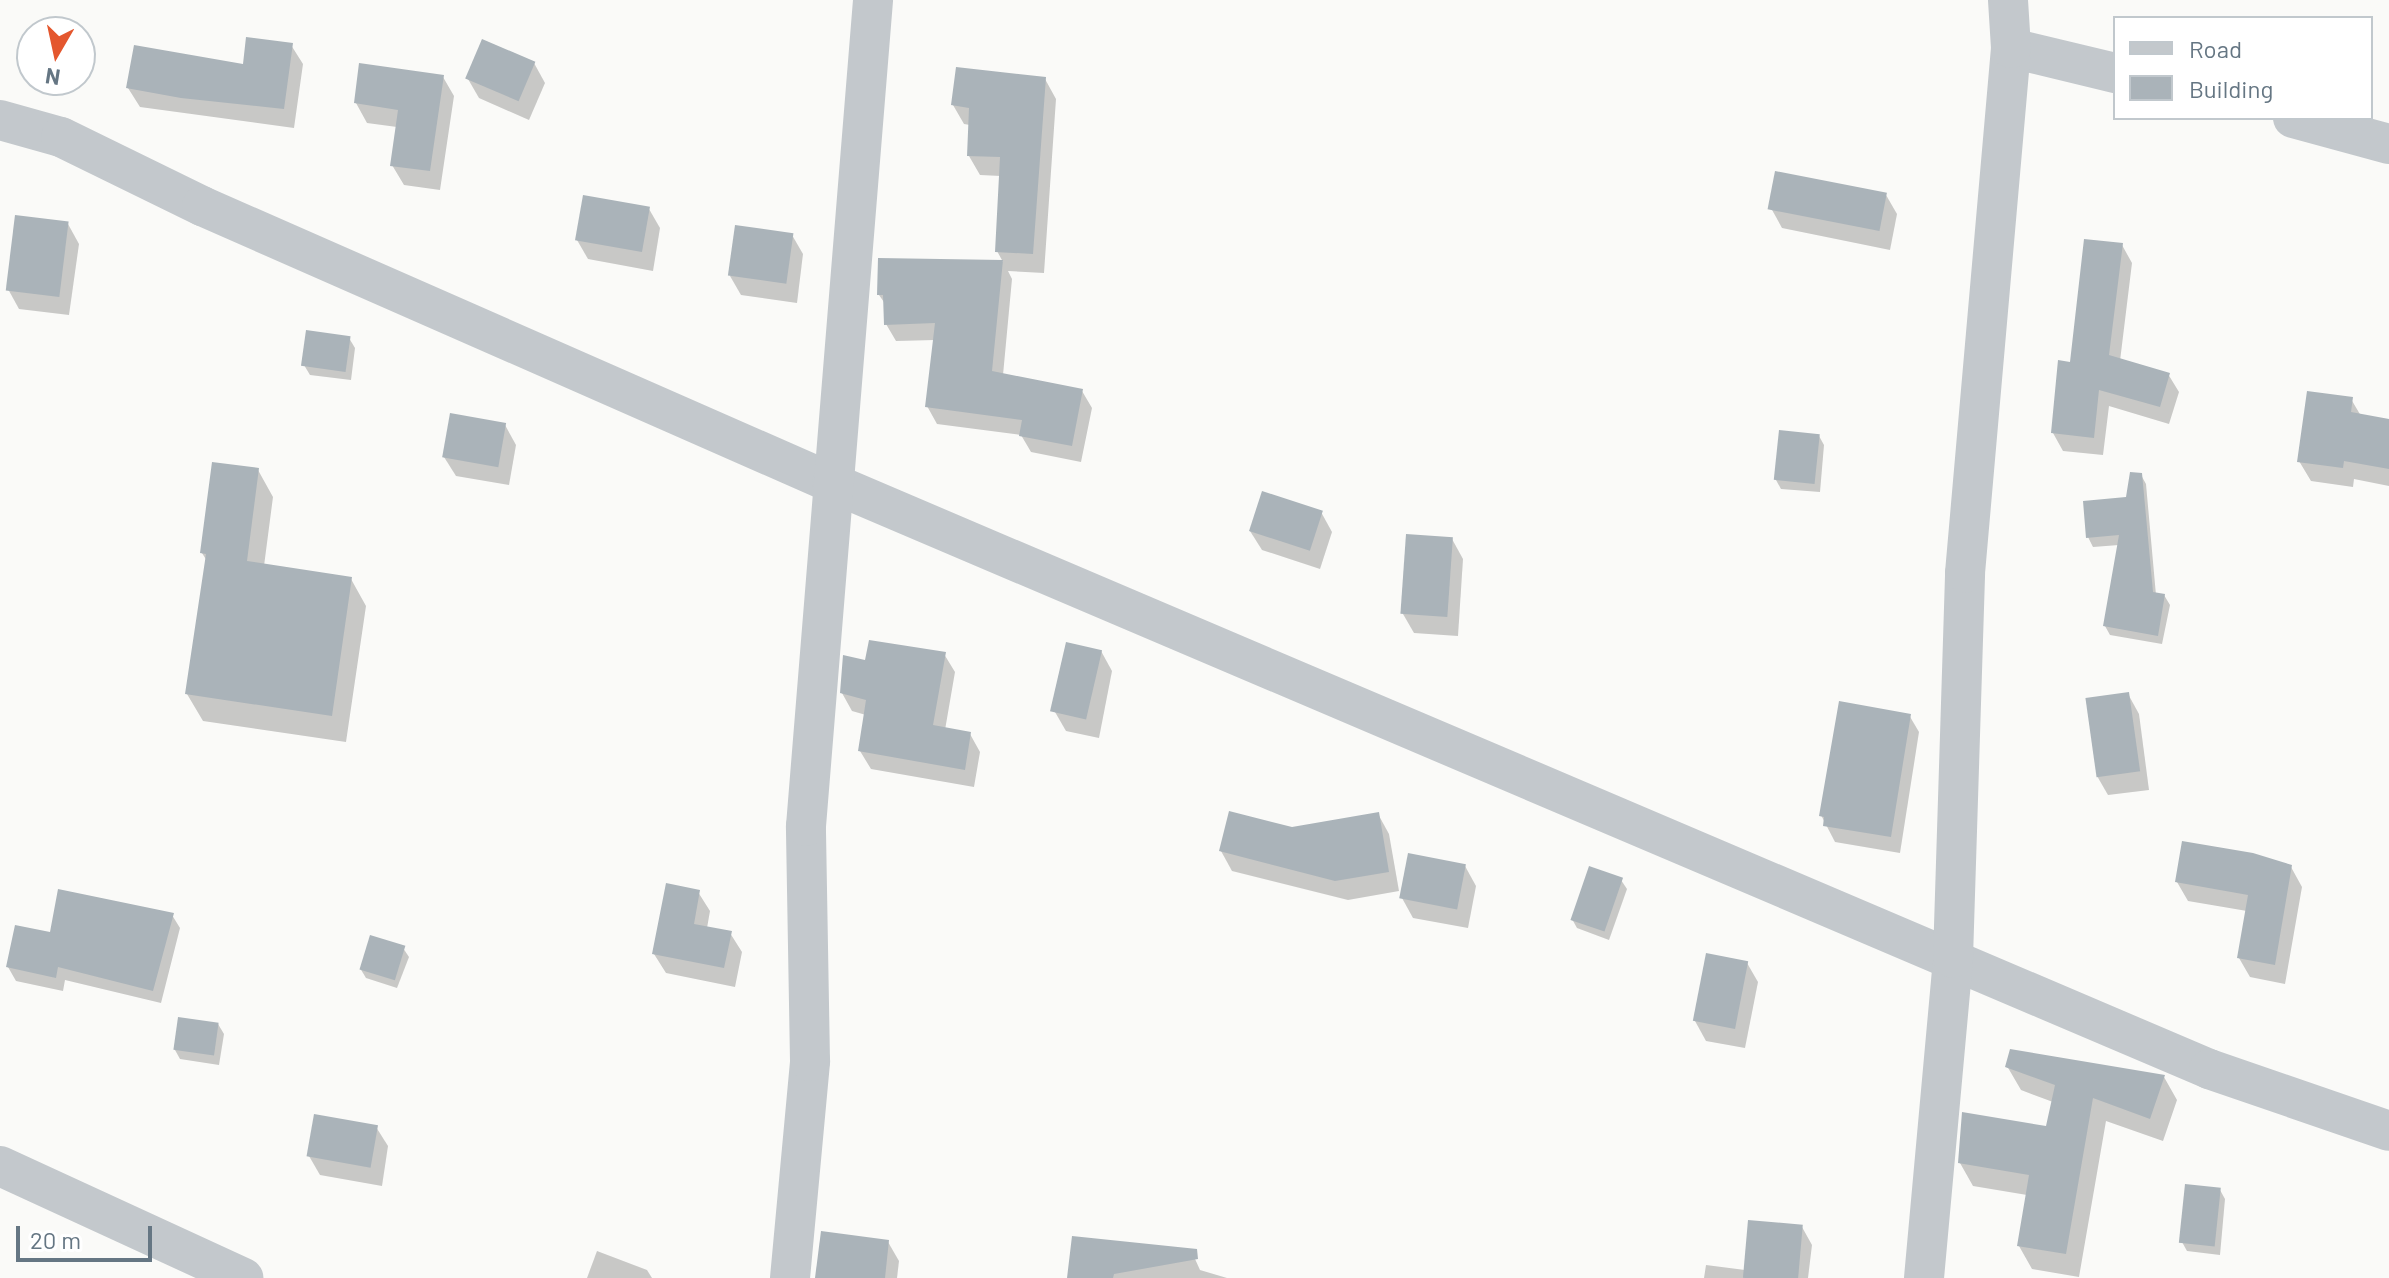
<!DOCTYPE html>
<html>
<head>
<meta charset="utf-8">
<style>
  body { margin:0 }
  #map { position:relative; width:2389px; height:1278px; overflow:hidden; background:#fafaf8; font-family:Barlow,sans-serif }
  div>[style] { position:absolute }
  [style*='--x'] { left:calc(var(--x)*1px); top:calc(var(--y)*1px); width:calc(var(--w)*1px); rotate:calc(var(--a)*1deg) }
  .shadow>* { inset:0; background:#0003 }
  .building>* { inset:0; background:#aab3b9; transform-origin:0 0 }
  .minor>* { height:40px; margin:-20px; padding:0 20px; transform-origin:20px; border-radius:20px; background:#c3c8cc }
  span { translate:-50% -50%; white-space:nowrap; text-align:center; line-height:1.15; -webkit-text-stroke:8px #fff; paint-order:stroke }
  .legend { position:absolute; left:2113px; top:16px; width:260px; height:104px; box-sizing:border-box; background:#fff; border:2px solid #c1c8cd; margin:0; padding:10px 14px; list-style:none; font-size:24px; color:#657683 }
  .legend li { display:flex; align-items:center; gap:16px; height:40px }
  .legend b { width:40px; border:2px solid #c1c8cd }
  .north { position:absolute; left:16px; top:16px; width:80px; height:80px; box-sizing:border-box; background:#fff; border:2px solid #c1c8cd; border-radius:50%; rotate:189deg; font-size:22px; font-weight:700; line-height:32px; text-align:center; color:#657683 }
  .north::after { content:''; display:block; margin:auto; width:28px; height:36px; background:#e4572e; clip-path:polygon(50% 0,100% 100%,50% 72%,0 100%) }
  .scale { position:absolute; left:16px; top:1226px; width:136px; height:36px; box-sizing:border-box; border:4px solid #657683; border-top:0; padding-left:10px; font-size:24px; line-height:28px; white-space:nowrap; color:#657683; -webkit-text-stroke:6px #fff; paint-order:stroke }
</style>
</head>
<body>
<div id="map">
  <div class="shadow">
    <i style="clip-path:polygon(291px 45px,303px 64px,294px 128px,140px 107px,128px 88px,244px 66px)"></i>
    <i style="clip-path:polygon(534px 63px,545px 83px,529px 120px,479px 98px,468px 79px)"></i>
    <i style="clip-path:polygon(443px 77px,454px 96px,440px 190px,404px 185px,392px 165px,397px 127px,367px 123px,356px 103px)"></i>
    <i style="clip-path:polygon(1045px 79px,1056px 99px,1044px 273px,1008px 271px,1012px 279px,1003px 375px,1082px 391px,1092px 408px,1081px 462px,1031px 452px,1021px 435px,937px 424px,927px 406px,935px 340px,896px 341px,886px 324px,886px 305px,879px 295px,880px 260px,1003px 262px,997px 251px,1001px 176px,980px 175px,969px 156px,970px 125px,964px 124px,953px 105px)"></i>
    <i style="clip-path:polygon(1886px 195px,1897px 214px,1890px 250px,1782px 228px,1771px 208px)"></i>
    <i style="clip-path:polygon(649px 209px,660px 228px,653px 271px,588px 259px,577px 240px)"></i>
    <i style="clip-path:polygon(68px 224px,79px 244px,69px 315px,19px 309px,8px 289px)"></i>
    <i style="clip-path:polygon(792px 235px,803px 254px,797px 303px,741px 295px,730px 276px)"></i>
    <i style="clip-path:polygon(2122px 245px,2132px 263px,2120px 361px,2168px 374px,2179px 392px,2169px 424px,2109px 406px,2103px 455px,2063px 451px,2053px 433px,2071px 364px)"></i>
    <i style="clip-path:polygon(349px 338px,355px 348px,351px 380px,310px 375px,304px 365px)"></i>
    <i style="clip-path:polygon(2351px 399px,2361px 416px,2389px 421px,2389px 486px,2354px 479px,2353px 487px,2311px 481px,2299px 461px)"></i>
    <i style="clip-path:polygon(505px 425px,516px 445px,509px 485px,456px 476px,444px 457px)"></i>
    <i style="clip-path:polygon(1819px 436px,1824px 445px,1820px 492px,1781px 489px,1776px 480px)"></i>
    <i style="clip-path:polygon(258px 470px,273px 497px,264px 566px,351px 579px,366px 606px,346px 742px,203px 721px,187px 694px,207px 561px,202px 553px)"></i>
    <i style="clip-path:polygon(2141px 475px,2146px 484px,2156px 595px,2164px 595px,2170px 605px,2162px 644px,2110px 635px,2105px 626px,2119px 545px,2093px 547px,2088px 537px,2127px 499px)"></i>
    <i style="clip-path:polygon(1321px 512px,1332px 532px,1320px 569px,1262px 550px,1250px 531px)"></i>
    <i style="clip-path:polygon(1452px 539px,1463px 559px,1458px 636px,1414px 633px,1403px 614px)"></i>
    <i style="clip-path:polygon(1101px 651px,1112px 671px,1099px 738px,1066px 731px,1055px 712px)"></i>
    <i style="clip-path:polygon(944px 654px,955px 672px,945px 730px,970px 734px,980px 752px,974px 787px,871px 769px,860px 751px,866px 715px,852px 711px,842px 693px,867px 662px)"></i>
    <i style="clip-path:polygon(2128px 694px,2139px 714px,2149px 790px,2108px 795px,2097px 776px)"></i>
    <i style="clip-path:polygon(1909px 715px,1919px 732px,1900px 853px,1835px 842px,1821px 815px)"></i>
    <i style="clip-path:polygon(1378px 814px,1389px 834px,1399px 891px,1348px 900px,1232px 871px,1221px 851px,1292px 829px)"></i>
    <i style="clip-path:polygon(1465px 866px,1476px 886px,1468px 928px,1413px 918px,1402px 898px)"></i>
    <i style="clip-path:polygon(2291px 867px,2302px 887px,2285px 984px,2250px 977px,2239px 958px,2247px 911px,2188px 901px,2177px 882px)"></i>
    <i style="clip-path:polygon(1621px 880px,1627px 889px,1609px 940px,1577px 928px,1572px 919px)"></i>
    <i style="clip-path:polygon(698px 892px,710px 911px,707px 928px,730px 933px,742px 952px,735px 987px,666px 973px,654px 954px)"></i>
    <i style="clip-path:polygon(172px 915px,180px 928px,161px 1003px,65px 980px,63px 991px,16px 981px,8px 967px,51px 934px)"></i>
    <i style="clip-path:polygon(403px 948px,409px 957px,397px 988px,366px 978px,360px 968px)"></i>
    <i style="clip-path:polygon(1747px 963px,1758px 982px,1745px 1048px,1706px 1041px,1695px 1021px)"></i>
    <i style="clip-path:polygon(218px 1024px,224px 1034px,219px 1065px,180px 1059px,175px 1050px)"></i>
    <i style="clip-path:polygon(2007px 1066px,2164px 1077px,2177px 1100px,2163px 1141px,2106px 1121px,2079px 1277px,2032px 1269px,2019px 1246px,2027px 1195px,1973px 1186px,1960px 1163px,2048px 1128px,2053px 1102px,2021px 1090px)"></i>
    <i style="clip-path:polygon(376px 1127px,388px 1146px,382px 1186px,320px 1175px,309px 1156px)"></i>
    <i style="clip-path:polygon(2220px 1190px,2225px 1199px,2220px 1255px,2187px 1251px,2182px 1242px)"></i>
    <i style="clip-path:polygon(1802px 1227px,1812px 1245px,1808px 1278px,1704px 1278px,1706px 1265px,1745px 1270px)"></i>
    <i style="clip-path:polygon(888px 1242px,899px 1261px,897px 1278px,818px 1278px)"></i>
    <i style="clip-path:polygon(1191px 1250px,1200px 1270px,1227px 1278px,1069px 1278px)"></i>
    <i style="clip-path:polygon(597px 1251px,647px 1270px,652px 1278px,587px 1278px)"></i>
  </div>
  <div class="building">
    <i style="clip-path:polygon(246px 37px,293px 43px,284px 109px,181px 98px,126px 88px,134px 45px,243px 64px)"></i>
    <i style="left:482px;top:39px;width:58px;height:43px;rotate:23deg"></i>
    <i style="clip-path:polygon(359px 63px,444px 75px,430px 171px,390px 166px,398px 110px,354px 103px)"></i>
    <i style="clip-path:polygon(956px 67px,1046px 77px,1033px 254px,995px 252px,1000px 157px,967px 156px,969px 108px,951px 105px)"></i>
    <i style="left:1775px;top:171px;width:114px;height:39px;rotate:11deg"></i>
    <i style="left:583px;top:195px;width:68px;height:46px;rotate:10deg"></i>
    <i style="left:15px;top:215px;width:54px;height:76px;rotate:7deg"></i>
    <i style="left:735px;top:225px;width:59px;height:51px;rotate:8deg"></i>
    <i style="clip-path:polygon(2084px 239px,2123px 243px,2109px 355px,2170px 373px,2160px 407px,2099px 390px,2094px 438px,2051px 433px,2058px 360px,2070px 362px)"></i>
    <i style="clip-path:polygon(878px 258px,1003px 260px,992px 371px,1083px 389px,1072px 446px,1019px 436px,1022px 420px,925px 407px,935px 323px,884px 325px,883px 295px,877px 295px)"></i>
    <i style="left:306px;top:330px;width:45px;height:36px;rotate:8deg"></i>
    <i style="clip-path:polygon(2307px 391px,2353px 397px,2351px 412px,2389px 419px,2389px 469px,2344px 461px,2343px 468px,2297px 462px)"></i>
    <i style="left:450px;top:413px;width:57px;height:45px;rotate:10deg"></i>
    <i style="left:1779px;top:430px;width:41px;height:50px;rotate:6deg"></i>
    <i style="clip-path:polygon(212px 462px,259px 468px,247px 561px,352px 577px,332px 716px,185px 694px,206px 554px,200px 553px)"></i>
    <i style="clip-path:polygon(2130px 472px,2142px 473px,2153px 592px,2165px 594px,2158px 636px,2103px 626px,2119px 535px,2086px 538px,2083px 501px,2126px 497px)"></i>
    <i style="left:1262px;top:491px;width:64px;height:42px;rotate:18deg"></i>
    <i style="left:1406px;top:534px;width:47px;height:80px;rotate:4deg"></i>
    <i style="clip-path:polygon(869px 640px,946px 652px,933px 725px,971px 732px,965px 770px,858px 751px,866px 700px,840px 693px,843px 655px,865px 660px)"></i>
    <i style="left:1066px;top:642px;width:37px;height:71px;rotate:13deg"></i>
    <i style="left:2129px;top:692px;width:80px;height:44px;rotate:82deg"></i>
    <i style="clip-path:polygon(1839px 701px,1911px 714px,1891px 837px,1823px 826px,1824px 817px,1819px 816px)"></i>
    <i style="clip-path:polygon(1229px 811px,1292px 827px,1379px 812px,1389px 872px,1335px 881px,1219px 851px)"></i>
    <i style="clip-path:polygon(2182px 841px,2253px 853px,2292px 865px,2275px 965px,2237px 958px,2248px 895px,2175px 882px)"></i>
    <i style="left:1408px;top:853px;width:59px;height:46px;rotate:11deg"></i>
    <i style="left:1589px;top:866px;width:36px;height:57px;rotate:19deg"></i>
    <i style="clip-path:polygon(666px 883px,700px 890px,694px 924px,732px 931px,724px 968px,652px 954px)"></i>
    <i style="clip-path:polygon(58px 889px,174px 913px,153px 991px,58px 967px,56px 978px,6px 967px,15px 925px,50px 932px)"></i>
    <i style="left:370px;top:935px;width:37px;height:36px;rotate:17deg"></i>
    <i style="left:1706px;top:953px;width:43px;height:69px;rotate:11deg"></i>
    <i style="left:178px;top:1017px;width:41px;height:33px;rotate:8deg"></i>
    <i style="clip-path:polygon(2010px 1049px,2165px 1075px,2150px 1119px,2093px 1098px,2066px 1254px,2017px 1246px,2029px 1175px,1958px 1163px,1962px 1112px,2046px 1126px,2055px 1085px,2005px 1067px)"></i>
    <i style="left:314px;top:1114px;width:65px;height:43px;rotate:10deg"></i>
    <i style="left:2185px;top:1184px;width:36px;height:59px;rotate:6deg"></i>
    <i style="left:1748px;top:1220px;width:55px;height:58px;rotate:5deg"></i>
    <i style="clip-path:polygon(821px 1231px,889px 1240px,885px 1278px,815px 1278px)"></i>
    <i style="clip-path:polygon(1072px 1236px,1197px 1249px,1198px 1259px,1114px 1274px,1113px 1278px,1067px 1278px)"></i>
  </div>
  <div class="minor">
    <i style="--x:2011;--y:48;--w:107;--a:13.5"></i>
    <i style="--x:2293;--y:118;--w:99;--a:15.2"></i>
    <i style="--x:0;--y:120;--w:63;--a:15.6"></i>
    <i style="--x:61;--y:137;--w:157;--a:26.1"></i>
    <i style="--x:202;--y:206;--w:688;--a:23.73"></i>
    <i style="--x:832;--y:483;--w:1497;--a:23.05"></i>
    <i style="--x:2209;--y:1069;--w:190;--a:19"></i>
    <i style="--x:0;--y:1166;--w:268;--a:24.7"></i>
    <i style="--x:790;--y:1278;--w:218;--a:-84.7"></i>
    <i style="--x:810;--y:1061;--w:235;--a:-91"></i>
    <i style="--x:806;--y:826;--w:829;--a:-85.36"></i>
    <i style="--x:1924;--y:1278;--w:321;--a:-84.8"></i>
    <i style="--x:1953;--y:958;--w:385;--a:-88.2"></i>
    <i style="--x:1965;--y:573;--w:527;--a:-84.99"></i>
    <i style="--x:2011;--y:48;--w:48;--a:-93.6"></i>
  </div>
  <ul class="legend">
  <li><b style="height:10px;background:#c3c8cc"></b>Road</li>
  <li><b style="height:22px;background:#aab3b9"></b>Building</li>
  </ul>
  <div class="north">N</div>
  <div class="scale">20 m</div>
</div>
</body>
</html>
